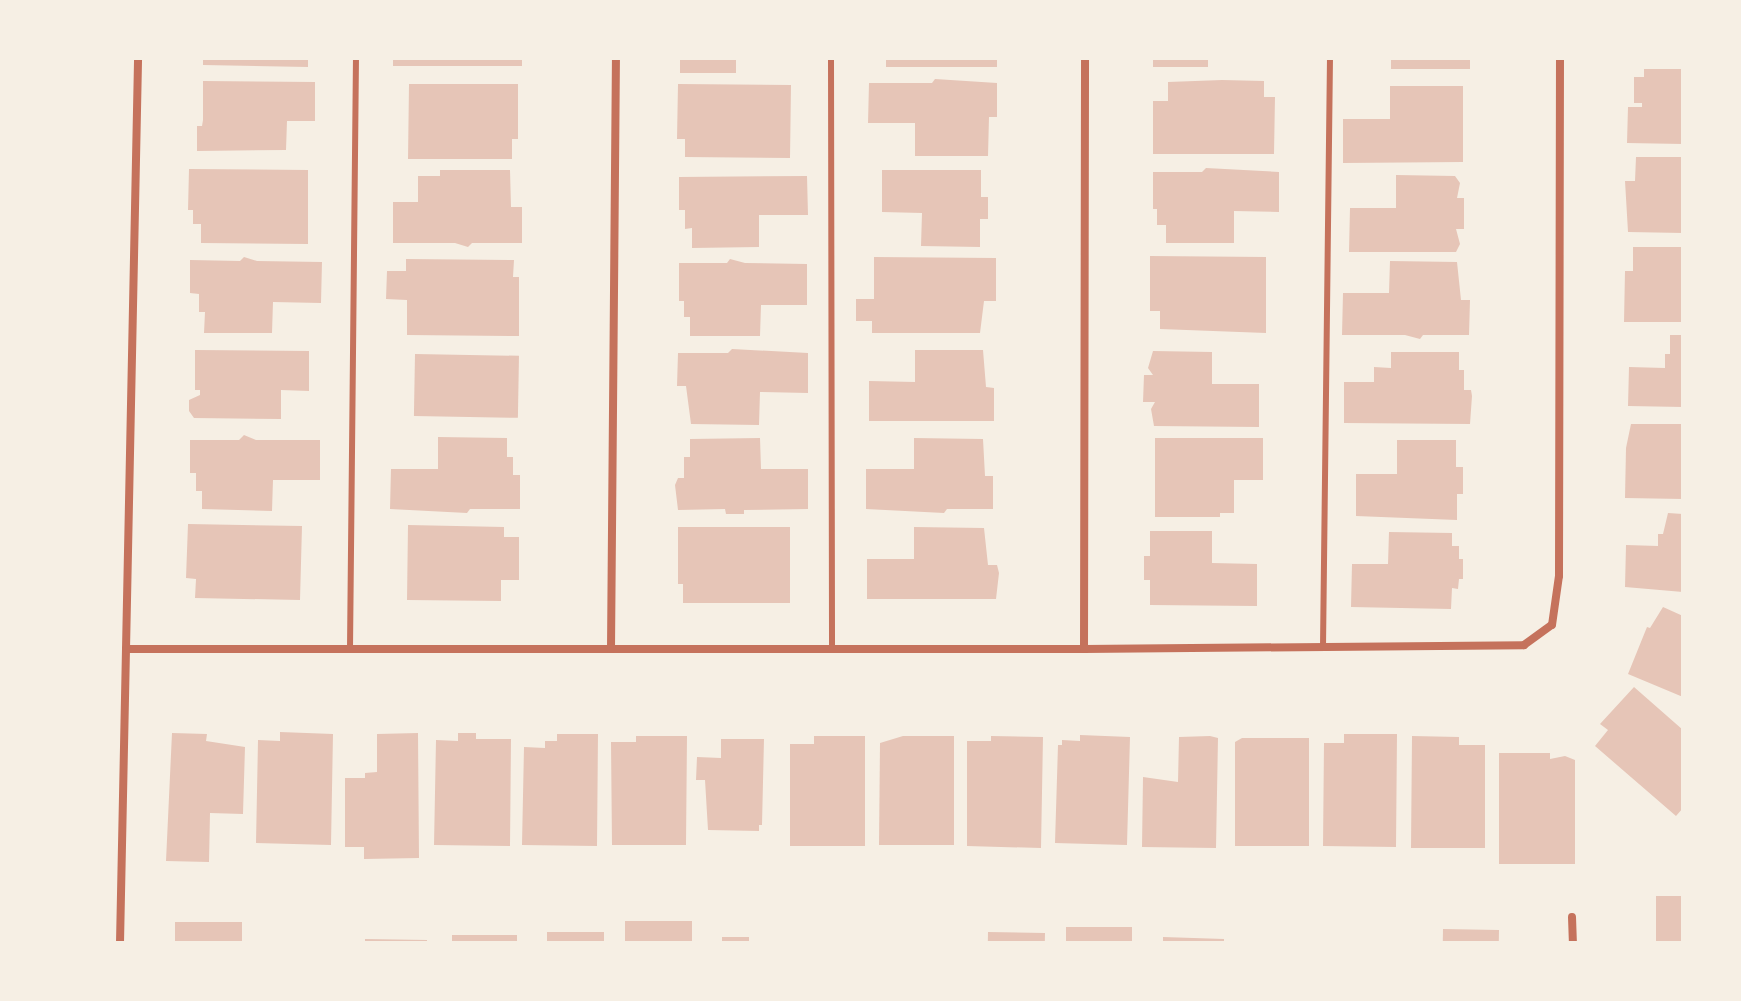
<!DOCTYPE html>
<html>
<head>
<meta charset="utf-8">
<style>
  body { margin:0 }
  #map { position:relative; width:1741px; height:1001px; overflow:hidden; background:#f6efe4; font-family:"Exo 2",sans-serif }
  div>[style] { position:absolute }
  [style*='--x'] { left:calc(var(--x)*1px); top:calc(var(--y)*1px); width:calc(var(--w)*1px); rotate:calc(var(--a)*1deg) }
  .building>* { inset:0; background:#e6c5b7; transform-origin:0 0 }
  .service>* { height:6px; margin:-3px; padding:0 3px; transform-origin:3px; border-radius:3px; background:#c5725c }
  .minor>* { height:8px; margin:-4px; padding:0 4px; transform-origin:4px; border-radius:4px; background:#c5725c }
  span { translate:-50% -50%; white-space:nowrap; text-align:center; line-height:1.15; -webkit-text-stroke:8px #f6efe4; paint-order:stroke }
  .frame { position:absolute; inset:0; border:60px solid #f6efe4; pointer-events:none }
</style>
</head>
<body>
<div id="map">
  <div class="building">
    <i style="clip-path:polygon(203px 58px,308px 58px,308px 67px,203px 65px)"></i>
    <i style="left:393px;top:58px;width:129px;height:8px"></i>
    <i style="left:680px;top:58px;width:56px;height:15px"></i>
    <i style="left:886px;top:58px;width:111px;height:9px"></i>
    <i style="left:1153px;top:58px;width:55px;height:9px"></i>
    <i style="left:1391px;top:58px;width:79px;height:11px"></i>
    <i style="clip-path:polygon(1644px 69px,1683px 69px,1683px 144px,1627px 143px,1628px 107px,1642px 107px,1642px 103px,1634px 103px,1634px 77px,1644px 77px)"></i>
    <i style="clip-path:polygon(935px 79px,997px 83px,997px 117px,989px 117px,988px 156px,915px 156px,915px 123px,868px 123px,869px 83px,932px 83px)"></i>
    <i style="clip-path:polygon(1222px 80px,1264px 81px,1264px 97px,1275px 97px,1274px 154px,1153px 154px,1153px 101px,1168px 101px,1168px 82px)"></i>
    <i style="clip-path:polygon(203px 81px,315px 82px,315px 121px,287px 121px,286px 150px,197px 151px,197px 126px,202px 126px,203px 120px)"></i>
    <i style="clip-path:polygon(409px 84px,518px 84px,518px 139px,512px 139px,512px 159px,408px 159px)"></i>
    <i style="clip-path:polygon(678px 84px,791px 85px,790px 158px,685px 157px,685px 139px,677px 139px)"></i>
    <i style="clip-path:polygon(1390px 86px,1463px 86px,1463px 162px,1343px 163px,1343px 119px,1390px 119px)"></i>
    <i style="clip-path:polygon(1636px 157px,1683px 157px,1683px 233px,1628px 232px,1625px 181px,1635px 181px)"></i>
    <i style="clip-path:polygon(1206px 168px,1279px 172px,1279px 212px,1234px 211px,1234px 243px,1166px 243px,1166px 225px,1157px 225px,1157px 209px,1153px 209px,1153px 172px,1202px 172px)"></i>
    <i style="clip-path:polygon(189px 169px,308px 170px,308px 244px,201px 243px,201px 224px,193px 224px,193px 210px,188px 210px)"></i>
    <i style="clip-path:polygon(440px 170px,510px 170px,511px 207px,522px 207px,522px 243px,472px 243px,468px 247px,455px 243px,393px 243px,393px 202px,418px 202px,418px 176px,440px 176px)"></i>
    <i style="clip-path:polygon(882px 170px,981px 170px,981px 197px,988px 197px,988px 219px,980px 219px,980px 247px,921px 246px,922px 213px,882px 212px)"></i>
    <i style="clip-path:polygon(1396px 175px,1455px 176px,1460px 183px,1457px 198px,1464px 198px,1464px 229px,1456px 229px,1460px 244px,1456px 252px,1349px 252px,1350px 208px,1396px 208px)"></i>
    <i style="clip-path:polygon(807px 176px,808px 215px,759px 215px,759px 247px,692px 248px,692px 228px,685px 229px,685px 210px,679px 210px,679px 177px)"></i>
    <i style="clip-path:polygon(1633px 247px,1683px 247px,1683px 322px,1624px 322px,1625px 271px,1633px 271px)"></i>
    <i style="clip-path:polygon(1150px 256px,1266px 257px,1266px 333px,1160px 329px,1160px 311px,1150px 311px)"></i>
    <i style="clip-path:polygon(244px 257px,257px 261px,322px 262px,321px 303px,273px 302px,272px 333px,204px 333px,205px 312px,199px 312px,199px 294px,190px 293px,190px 260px,240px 261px)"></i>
    <i style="clip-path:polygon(874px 257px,996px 258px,996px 301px,984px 301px,980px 333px,872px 333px,872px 321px,856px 321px,856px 299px,874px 299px)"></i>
    <i style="clip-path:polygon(406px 259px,514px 260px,513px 277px,519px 277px,519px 336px,407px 335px,407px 300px,386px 299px,387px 271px,406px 271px)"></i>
    <i style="clip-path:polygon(730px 259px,745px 263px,807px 264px,807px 305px,761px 305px,760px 336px,690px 336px,690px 317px,684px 317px,684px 301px,679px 301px,679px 263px,727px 263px)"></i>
    <i style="clip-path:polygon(1390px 261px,1457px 262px,1461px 300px,1470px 300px,1469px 335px,1423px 335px,1420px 339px,1405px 335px,1342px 335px,1343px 293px,1389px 293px)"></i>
    <i style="clip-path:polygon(1670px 335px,1683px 335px,1683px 407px,1628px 406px,1629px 367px,1665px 368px,1665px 354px,1670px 354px)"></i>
    <i style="clip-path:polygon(732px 349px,808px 353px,808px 393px,760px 392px,759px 425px,691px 424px,686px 386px,677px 386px,678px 353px,728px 353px)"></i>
    <i style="clip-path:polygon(195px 350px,309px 351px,309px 391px,281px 390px,281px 419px,194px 418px,189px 411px,189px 400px,200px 395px,200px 390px,195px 390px)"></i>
    <i style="clip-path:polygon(915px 350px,983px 350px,986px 387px,994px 388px,994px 421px,869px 421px,869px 381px,915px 382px)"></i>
    <i style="clip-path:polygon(1153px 351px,1212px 352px,1212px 384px,1259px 384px,1259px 427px,1154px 426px,1151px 409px,1155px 402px,1143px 402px,1144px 375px,1153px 375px,1148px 368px)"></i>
    <i style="clip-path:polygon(1391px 352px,1459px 352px,1459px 370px,1464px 370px,1464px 390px,1471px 390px,1472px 396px,1470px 424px,1344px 423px,1344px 382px,1374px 382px,1374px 367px,1391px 368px)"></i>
    <i style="left:415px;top:354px;width:104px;height:62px;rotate:1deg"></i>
    <i style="clip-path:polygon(1631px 424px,1683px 424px,1683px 499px,1625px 498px,1626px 448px)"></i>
    <i style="clip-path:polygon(244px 435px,256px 440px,320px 440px,320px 480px,273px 480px,272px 511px,202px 509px,202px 491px,196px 491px,196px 473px,190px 473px,190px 440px,239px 440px)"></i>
    <i style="clip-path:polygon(438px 437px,507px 438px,507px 457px,513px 457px,513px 475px,520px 475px,520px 509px,470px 509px,467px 513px,390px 509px,391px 469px,438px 469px)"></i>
    <i style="clip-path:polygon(760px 438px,761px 469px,808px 469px,808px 509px,744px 510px,744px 514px,726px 514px,725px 509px,678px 510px,675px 485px,678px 478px,684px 478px,684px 457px,690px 457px,690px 439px)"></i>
    <i style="clip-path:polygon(914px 438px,983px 439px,985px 476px,993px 476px,993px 509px,947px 509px,944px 513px,866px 509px,866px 469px,914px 469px)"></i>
    <i style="clip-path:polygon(1155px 438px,1263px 438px,1263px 480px,1234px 480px,1234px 513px,1220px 513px,1220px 517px,1155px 517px)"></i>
    <i style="clip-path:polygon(1397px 440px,1456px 440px,1456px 467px,1463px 467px,1463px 494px,1457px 494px,1457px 520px,1356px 516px,1356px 474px,1397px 474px)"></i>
    <i style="clip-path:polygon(1668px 513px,1683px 514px,1683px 592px,1625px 587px,1626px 545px,1658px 546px,1658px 534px,1663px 534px)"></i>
    <i style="clip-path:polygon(188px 524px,302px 526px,300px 600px,195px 598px,196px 579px,186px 578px)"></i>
    <i style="clip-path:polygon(408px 525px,504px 527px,504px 537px,519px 537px,519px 580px,501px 580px,501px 601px,407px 600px)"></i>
    <i style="clip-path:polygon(678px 527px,790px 527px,790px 603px,683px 603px,683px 584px,678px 584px)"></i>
    <i style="clip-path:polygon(914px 527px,984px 528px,988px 565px,997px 565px,999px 573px,996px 599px,867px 599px,867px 559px,914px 559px)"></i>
    <i style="clip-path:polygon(1150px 531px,1212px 531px,1212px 563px,1257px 564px,1257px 606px,1150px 605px,1150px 580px,1144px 580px,1144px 556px,1150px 556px)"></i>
    <i style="clip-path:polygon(1389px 532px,1452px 533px,1452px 546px,1459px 546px,1459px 559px,1463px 559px,1463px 579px,1459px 579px,1458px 589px,1452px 588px,1451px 609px,1351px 607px,1352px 564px,1388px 564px)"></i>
    <i style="clip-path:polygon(1663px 607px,1683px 616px,1683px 697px,1628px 674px,1647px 627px,1650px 628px)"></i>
    <i style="clip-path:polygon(1634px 687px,1683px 730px,1683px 808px,1676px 816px,1595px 746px,1608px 730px,1600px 724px)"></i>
    <i style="clip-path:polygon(280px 732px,333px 734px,331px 845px,256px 843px,258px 740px,280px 741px)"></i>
    <i style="clip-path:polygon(172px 733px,207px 734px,206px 741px,245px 747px,243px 814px,210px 813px,209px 862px,166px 861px)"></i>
    <i style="clip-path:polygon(418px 733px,419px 858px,364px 859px,364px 847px,345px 847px,345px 778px,365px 778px,365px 773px,377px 772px,377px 734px)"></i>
    <i style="clip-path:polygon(458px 733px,476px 733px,476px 739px,511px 739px,510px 846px,434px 845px,436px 740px,458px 741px)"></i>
    <i style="clip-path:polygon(557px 734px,598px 734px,597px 846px,522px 845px,524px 747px,545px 748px,545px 741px,557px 741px)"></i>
    <i style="clip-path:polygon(1344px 734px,1397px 734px,1396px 847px,1323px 846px,1324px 743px,1344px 743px)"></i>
    <i style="clip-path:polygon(1080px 735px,1130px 737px,1127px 845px,1055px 843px,1058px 745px,1062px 745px,1062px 740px,1080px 741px)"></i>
    <i style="clip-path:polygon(636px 736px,687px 736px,686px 845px,612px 845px,611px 742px,636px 742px)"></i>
    <i style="clip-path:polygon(814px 736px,865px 736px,865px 846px,790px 846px,790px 744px,814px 744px)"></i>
    <i style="clip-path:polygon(903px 736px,954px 736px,954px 845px,879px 845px,880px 743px)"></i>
    <i style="clip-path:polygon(991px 736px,1043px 737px,1041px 848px,967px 846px,967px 741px,991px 741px)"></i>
    <i style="clip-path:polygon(1210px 736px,1218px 738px,1216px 848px,1142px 847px,1143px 777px,1178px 782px,1179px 737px)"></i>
    <i style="clip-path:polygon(1412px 736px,1459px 737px,1459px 745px,1485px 745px,1485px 848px,1411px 848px)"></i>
    <i style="clip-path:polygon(1242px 738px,1309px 738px,1309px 846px,1235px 846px,1235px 742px)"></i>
    <i style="clip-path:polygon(721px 739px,764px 739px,762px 825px,759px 825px,759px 831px,708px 830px,705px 780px,696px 780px,697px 757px,721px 758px)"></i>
    <i style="clip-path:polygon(1499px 753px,1550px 753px,1550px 759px,1565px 756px,1575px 760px,1575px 864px,1499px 864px)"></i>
    <i style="left:1656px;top:896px;width:27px;height:47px"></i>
    <i style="left:625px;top:921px;width:67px;height:22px"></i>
    <i style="left:175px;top:922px;width:67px;height:21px"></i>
    <i style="left:1066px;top:927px;width:66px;height:16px"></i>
    <i style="left:1443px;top:929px;width:56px;height:14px;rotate:1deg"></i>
    <i style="left:547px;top:932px;width:57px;height:11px"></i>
    <i style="left:988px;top:932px;width:57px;height:11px;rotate:1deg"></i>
    <i style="left:452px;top:935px;width:65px;height:8px"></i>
    <i style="left:722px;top:937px;width:27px;height:6px"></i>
    <i style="clip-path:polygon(1163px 937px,1224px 939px,1224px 943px,1163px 943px)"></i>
    <i style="clip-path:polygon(365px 939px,427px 940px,427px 943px,365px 943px)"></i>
  </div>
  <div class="service">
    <i style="--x:831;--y:58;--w:591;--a:89.9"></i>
    <i style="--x:1323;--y:647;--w:589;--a:-89.32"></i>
    <i style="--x:350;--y:649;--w:591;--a:-89.42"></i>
  </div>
  <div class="minor">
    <i style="--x:126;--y:649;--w:958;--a:0"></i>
    <i style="--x:1084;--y:649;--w:440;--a:-0.5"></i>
    <i style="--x:1524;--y:645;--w:34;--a:-36"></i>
    <i style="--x:1552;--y:625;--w:49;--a:-81.9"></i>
    <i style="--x:1559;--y:576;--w:518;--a:-89.89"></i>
    <i style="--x:611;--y:649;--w:591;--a:-89.52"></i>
    <i style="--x:1084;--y:649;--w:591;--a:-89.9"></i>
    <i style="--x:1572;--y:917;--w:26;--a:88"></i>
    <i style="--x:120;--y:943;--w:885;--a:-88.83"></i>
  </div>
  <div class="frame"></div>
</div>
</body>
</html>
